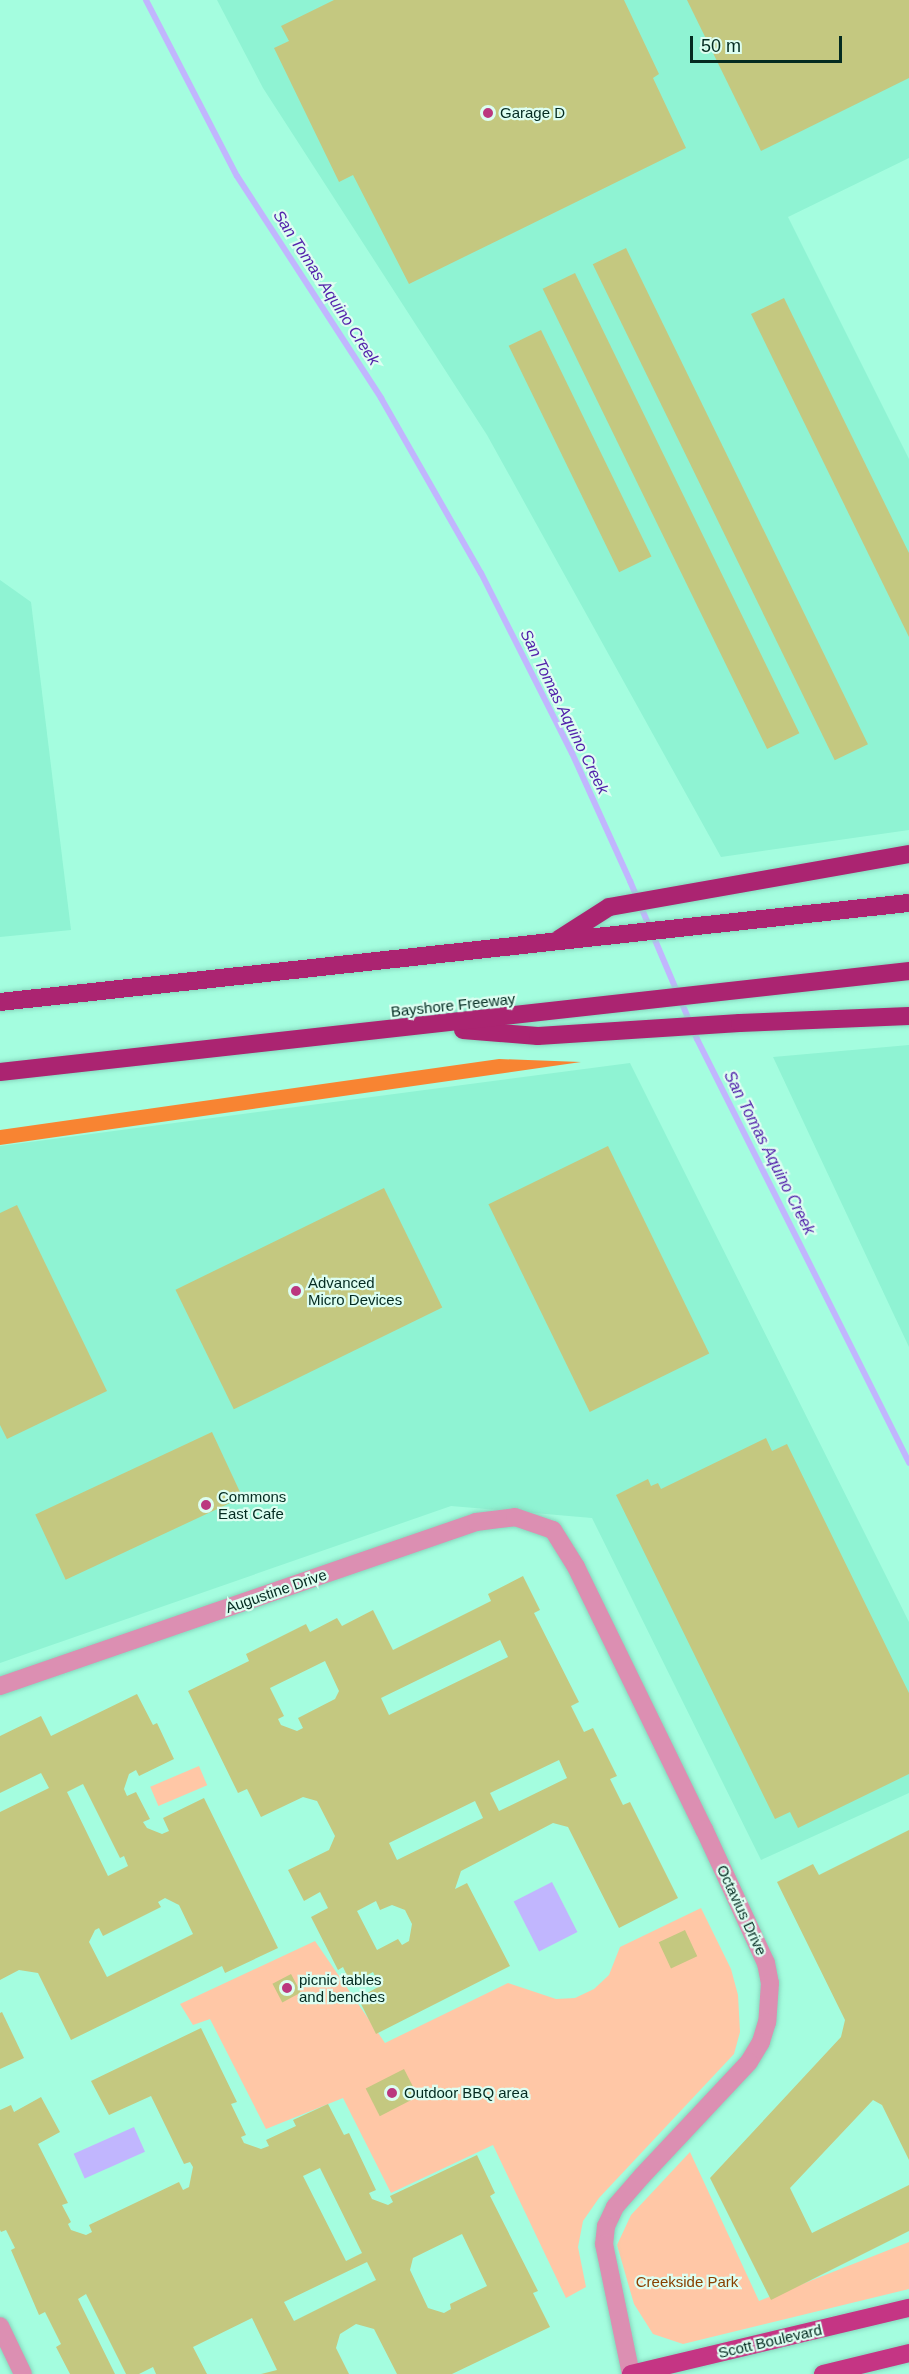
<!DOCTYPE html>
<html>
<head>
<meta charset="utf-8">
<style>
  body { margin:0 }
  #map { position:relative; width:909px; height:2374px; overflow:hidden; background:#a4fddf; font-family:Helvetica,sans-serif }
  div>[style] { position:absolute }
  [style*='--x'] { left:calc(var(--x)*1px); top:calc(var(--y)*1px); width:calc(var(--w)*1px); rotate:calc(var(--a)*1deg) }
  .built>* { inset:0; background:#8ff3d3 }
  .green>* { inset:0; background:#ffc7a6; transform-origin:0 0 }
  .forest>* { inset:0; background:#f88432 }
  .water>* { inset:0; background:#c1b6fe; transform-origin:0 0 }
  .stream>* { height:6px; margin:-3px; padding:0 3px; transform-origin:3px; border-radius:3px; background:#c1b6fe }
  .building>* { inset:0; background:#c4c880; transform-origin:0 0 }
  .roads { filter:drop-shadow(0 0 2px #87d7bd) drop-shadow(0 0 2px #87d7bd) }
  .minor>* { height:18px; margin:-9px; padding:0 9px; transform-origin:9px; border-radius:9px; background:#dc8fb2 }
  .major>* { height:18px; margin:-9px; padding:0 9px; transform-origin:9px; border-radius:9px; background:#c53584 }
  .highway>* { height:18px; margin:-9px; padding:0 9px; transform-origin:9px; border-radius:9px; background:#ab2471 }
  .dots>* { width:16px; height:16px; translate:-50% -50%; box-sizing:border-box; border:3px solid #ddfef1; border-radius:50% }
  span { translate:-50% -50%; white-space:nowrap; text-align:center; line-height:1.15; -webkit-text-stroke:4.5px #ddfef1; paint-order:stroke }
  .poi-label { font-size:15px; color:#042b21 }
  .left { translate:0 -50%; text-align:left }
  .street-label { font-size:15px; color:#042b21 }
  .park-label { font-size:15px; color:#894000 }
  .water-label { font-size:16px; color:#5322ab; font-style:italic }
  .scale { position:absolute; left:690px; top:36px; width:152px; height:27px; box-sizing:border-box; border:3px solid #042b21; border-top:0; padding-left:8px; font-size:18px; line-height:21px; white-space:nowrap; color:#042b21; -webkit-text-stroke:4px #ddfef1; paint-order:stroke }
</style>
</head>
<body>
<div id="map">
  <div class="built">
    <i style="clip-path:polygon(217px 0,909px 0,909px 158px,788px 217px,909px 459px,909px 830px,721px 857px,487px 435px,263px 88px)"></i>
    <i style="clip-path:polygon(0 580px,31px 602px,71px 930px,0 937px)"></i>
    <i style="clip-path:polygon(909px 1045px,909px 1347px,773px 1057px)"></i>
    <i style="clip-path:polygon(630px 1063px,909px 1622px,909px 1793px,761px 1860px,592px 1518px,451px 1506px,0 1663px,0 1146px)"></i>
  </div>
  <div class="green">
    <i style="left:199px;top:1766px;width:21px;height:53px;rotate:67deg"></i>
    <i style="clip-path:polygon(701px 1908px,731px 1969px,738px 1995px,740px 2032px,734px 2054px,599px 2198px,583px 2221px,578px 2247px,586px 2287px,566px 2298px,493px 2145px,391px 2193px,343px 2098px,266px 2129px,210px 2019px,193px 2025px,180px 2004px,315px 1941px,385px 2043px,508px 1983px,556px 1999px,575px 1998px,594px 1989px,609px 1975px,620px 1947px)"></i>
    <i style="clip-path:polygon(690px 2152px,759px 2301px,909px 2242px,909px 2289px,683px 2344px,653px 2334px,634px 2304px,617px 2245px,631px 2215px)"></i>
  </div>
  <div class="forest">
    <i style="clip-path:polygon(499px 1059px,581px 1062px,0 1145px,0 1130px)"></i>
  </div>
  <div class="water">
    <i style="left:552px;top:1882px;width:56px;height:43px;rotate:63deg"></i>
    <i style="left:134px;top:2127px;width:27px;height:66px;rotate:66deg"></i>
  </div>
  <div class="stream">
    <i style="--x:146;--y:0;--w:198;--a:62.7"></i>
    <i style="--x:237;--y:176;--w:265;--a:57"></i>
    <i style="--x:381;--y:398;--w:202;--a:60.3"></i>
    <i style="--x:481;--y:573;--w:202;--a:63.2"></i>
    <i style="--x:572;--y:753;--w:141;--a:65.6"></i>
    <i style="--x:630;--y:881;--w:172;--a:67"></i>
    <i style="--x:697;--y:1039;--w:474;--a:63.4"></i>
  </div>
  <div class="building">
    <i style="clip-path:polygon(334px 0,624px 0,659px 74px,653px 78px,686px 148px,409px 284px,353px 175px,339px 182px,274px 48px,289px 41px,281px 26px)"></i>
    <i style="clip-path:polygon(687px 0,909px 0,909px 78px,761px 151px)"></i>
    <i style="left:626px;top:248px;width:552px;height:37px;rotate:64deg"></i>
    <i style="left:575px;top:273px;width:512px;height:36px;rotate:64deg"></i>
    <i style="clip-path:polygon(784px 298px,909px 553px,909px 637px,751px 314px)"></i>
    <i style="left:541px;top:330px;width:252px;height:36px;rotate:64deg"></i>
    <i style="left:608px;top:1146px;width:231px;height:133px;rotate:64deg"></i>
    <i style="left:384px;top:1188px;width:133px;height:232px;rotate:64deg"></i>
    <i style="clip-path:polygon(17px 1205px,107px 1391px,7px 1439px,0 1425px,0 1213px)"></i>
    <i style="left:212px;top:1432px;width:72px;height:195px;rotate:65deg"></i>
    <i style="clip-path:polygon(766px 1438px,772px 1451px,787px 1444px,909px 1693px,909px 1774px,798px 1828px,790px 1812px,775px 1819px,616px 1495px,648px 1479px,651px 1486px,658px 1483px,661px 1489px)"></i>
    <i style="clip-path:polygon(evenodd,523px 1576px,540px 1610px,534px 1613px,579px 1702px,571px 1706px,584px 1732px,593px 1728px,617px 1776px,610px 1779px,623px 1805px,630px 1802px,678px 1898px,619px 1928px,568px 1827px,553px 1823px,461px 1871px,455px 1889px,467px 1883px,510px 1966px,376px 2034px,358px 1998px,380px 1986px,373px 1972px,351px 1984px,343px 1967px,338px 1970px,311px 1917px,328px 1908px,320px 1892px,304px 1901px,288px 1870px,329px 1850px,335px 1836px,317px 1801px,303px 1797px,261px 1817px,247px 1789px,238px 1793px,188px 1691px,249px 1661px,246px 1654px,306px 1624px,310px 1632px,337px 1618px,342px 1626px,373px 1610px,393px 1650px,491px 1601px,488px 1594px,523px 1576px,500px 1640px,508px 1657px,389px 1715px,381px 1698px,500px 1640px,523px 1576px,325px 1661px,339px 1691px,335px 1699px,298px 1718px,303px 1728px,297px 1731px,281px 1725px,278px 1719px,284px 1716px,270px 1688px,325px 1661px,523px 1576px,559px 1760px,567px 1778px,499px 1811px,490px 1793px,559px 1760px,523px 1576px,475px 1801px,483px 1818px,397px 1860px,389px 1843px,475px 1801px,523px 1576px,376px 1901px,380px 1910px,392px 1905px,405px 1910px,412px 1924px,409px 1941px,402px 1945px,398px 1939px,377px 1950px,357px 1911px,376px 1901px)"></i>
    <i style="clip-path:polygon(evenodd,137px 1694px,153px 1725px,157px 1723px,174px 1759px,139px 1776px,136px 1770px,129px 1774px,124px 1789px,127px 1796px,136px 1792px,150px 1819px,143px 1822px,147px 1828px,162px 1834px,169px 1831px,163px 1818px,204px 1798px,278px 1948px,225px 1973px,222px 1966px,71px 2040px,38px 1973px,19px 1970px,0 1980px,0 1812px,49px 1788px,41px 1773px,0 1793px,0 1736px,41px 1716px,51px 1736px,137px 1694px,83px 1784px,120px 1858px,124px 1856px,128px 1866px,108px 1876px,67px 1792px,83px 1784px,137px 1694px,165px 1898px,179px 1905px,193px 1934px,107px 1977px,89px 1942px,95px 1930px,99px 1928px,103px 1936px,161px 1907px,158px 1902px,165px 1898px)"></i>
    <i style="clip-path:polygon(909px 1830px,909px 2160px,882px 2105px,873px 2100px,790px 2188px,812px 2233px,909px 2185px,909px 2231px,771px 2300px,710px 2178px,841px 2037px,845px 2020px,777px 1882px,813px 1864px,819px 1875px)"></i>
    <i style="left:685px;top:1930px;width:29px;height:29px;rotate:65deg"></i>
    <i style="left:291px;top:1974px;width:21px;height:21px;rotate:62deg"></i>
    <i style="clip-path:polygon(2px 2012px,24px 2058px,0 2069px,0 2013px)"></i>
    <i style="clip-path:polygon(evenodd,201px 2028px,237px 2102px,231px 2104px,246px 2135px,241px 2137px,244px 2143px,261px 2149px,269px 2146px,266px 2140px,296px 2126px,293px 2120px,328px 2104px,344px 2135px,349px 2133px,376px 2190px,369px 2193px,372px 2199px,388px 2205px,393px 2202px,390px 2196px,477px 2155px,495px 2193px,490px 2196px,538px 2291px,533px 2293px,550px 2327px,452px 2374px,397px 2374px,374px 2329px,356px 2324px,340px 2334px,336px 2348px,349px 2374px,261px 2374px,277px 2370px,252px 2318px,193px 2347px,207px 2374px,156px 2374px,153px 2367px,139px 2374px,126px 2374px,86px 2294px,78px 2299px,115px 2374px,70px 2374px,56px 2347px,61px 2344px,45px 2312px,39px 2315px,11px 2250px,15px 2248px,6px 2230px,1px 2232px,0 2230px,0 2110px,11px 2105px,14px 2112px,41px 2097px,60px 2132px,38px 2144px,68px 2203px,62px 2205px,71px 2222px,68px 2224px,71px 2230px,86px 2235px,92px 2232px,89px 2225px,179px 2182px,183px 2190px,189px 2187px,193px 2167px,190px 2162px,184px 2164px,151px 2096px,109px 2115px,91px 2081px,201px 2028px,320px 2168px,362px 2253px,346px 2261px,303px 2176px,320px 2168px,201px 2028px,462px 2234px,487px 2286px,450px 2304px,451px 2309px,444px 2313px,428px 2308px,410px 2270px,413px 2258px,462px 2234px,201px 2028px,367px 2262px,376px 2280px,294px 2321px,284px 2302px,367px 2262px)"></i>
    <i style="left:404px;top:2069px;width:31px;height:43px;rotate:63deg"></i>
  </div>
  <div class="roads">
    <div class="minor">
      <i style="--x:0;--y:1686;--w:503;--a:-19.01"></i>
      <i style="--x:476;--y:1522;--w:39;--a:-7"></i>
      <i style="--x:515;--y:1517;--w:40;--a:18.9"></i>
      <i style="--x:553;--y:1530;--w:44;--a:58.1"></i>
      <i style="--x:576;--y:1567;--w:292;--a:64"></i>
      <i style="--x:704;--y:1829;--w:148;--a:65.2"></i>
      <i style="--x:766;--y:1963;--w:20;--a:79"></i>
      <i style="--x:770;--y:1983;--w:39;--a:94"></i>
      <i style="--x:767;--y:2022;--w:21;--a:107"></i>
      <i style="--x:761;--y:2042;--w:23;--a:121"></i>
      <i style="--x:749;--y:2062;--w:156;--a:133.2"></i>
      <i style="--x:642;--y:2176;--w:41;--a:131.1"></i>
      <i style="--x:615;--y:2207;--w:21;--a:115"></i>
      <i style="--x:606;--y:2226;--w:18;--a:96"></i>
      <i style="--x:604;--y:2244;--w:133;--a:78.3"></i>
      <i style="--x:0;--y:2326;--w:53;--a:64.4"></i>
    </div>
    <div class="major">
      <i style="--x:631;--y:2374;--w:286;--a:-13.4"></i>
      <i style="--x:823;--y:2374;--w:89;--a:-13.7"></i>
    </div>
    <div class="highway">
      <i style="--x:559;--y:939;--w:59;--a:-32.6"></i>
      <i style="--x:609;--y:907;--w:305;--a:-10"></i>
      <i style="--x:0;--y:1002;--w:914;--a:-6.22"></i>
      <i style="--x:463;--y:1030;--w:75;--a:4.6"></i>
      <i style="--x:538;--y:1036;--w:202;--a:-3.7"></i>
      <i style="--x:740;--y:1023;--w:169;--a:-2.4"></i>
      <i style="--x:0;--y:1072;--w:915;--a:-6.34"></i>
    </div>
  </div>
  <div class="dots">
    <i style="left:488px;top:113px;background:#bb387f"></i>
    <i style="left:296px;top:1291px;background:#bb387f"></i>
    <i style="left:206px;top:1505px;background:#bb387f"></i>
    <i style="left:287px;top:1988px;background:#bb387f"></i>
    <i style="left:392px;top:2093px;background:#bb387f"></i>
  </div>
  <div class="poi-label">
    <span class="left" style="left:500px;top:113px">Garage D</span>
    <span class="left" style="left:308px;top:1291px">Advanced<br>Micro Devices</span>
    <span class="left" style="left:218px;top:1505px">Commons<br>East Cafe</span>
    <span class="left" style="left:299px;top:1988px">picnic tables<br>and benches</span>
    <span class="left" style="left:404px;top:2093px">Outdoor BBQ area</span>
  </div>
  <div class="street-label">
    <span style="left:453px;top:1005px;rotate:-6deg">Bayshore Freeway</span>
    <span style="left:276px;top:1591px;rotate:-19deg">Augustine Drive</span>
    <span style="left:742px;top:1910px;rotate:65deg">Octavius Drive</span>
    <span style="left:770px;top:2341px;rotate:-13deg">Scott Boulevard</span>
  </div>
  <div class="park-label">
    <span style="left:687px;top:2282px">Creekside Park</span>
  </div>
  <div class="water-label">
    <span style="left:326px;top:288px;rotate:57deg">San Tomas Aquino Creek</span>
    <span style="left:564px;top:712px;rotate:64deg">San Tomas Aquino Creek</span>
    <span style="left:769px;top:1153px;rotate:63deg">San Tomas Aquino Creek</span>
  </div>
  <div class="scale">50 m</div>
</div>
</body>
</html>
